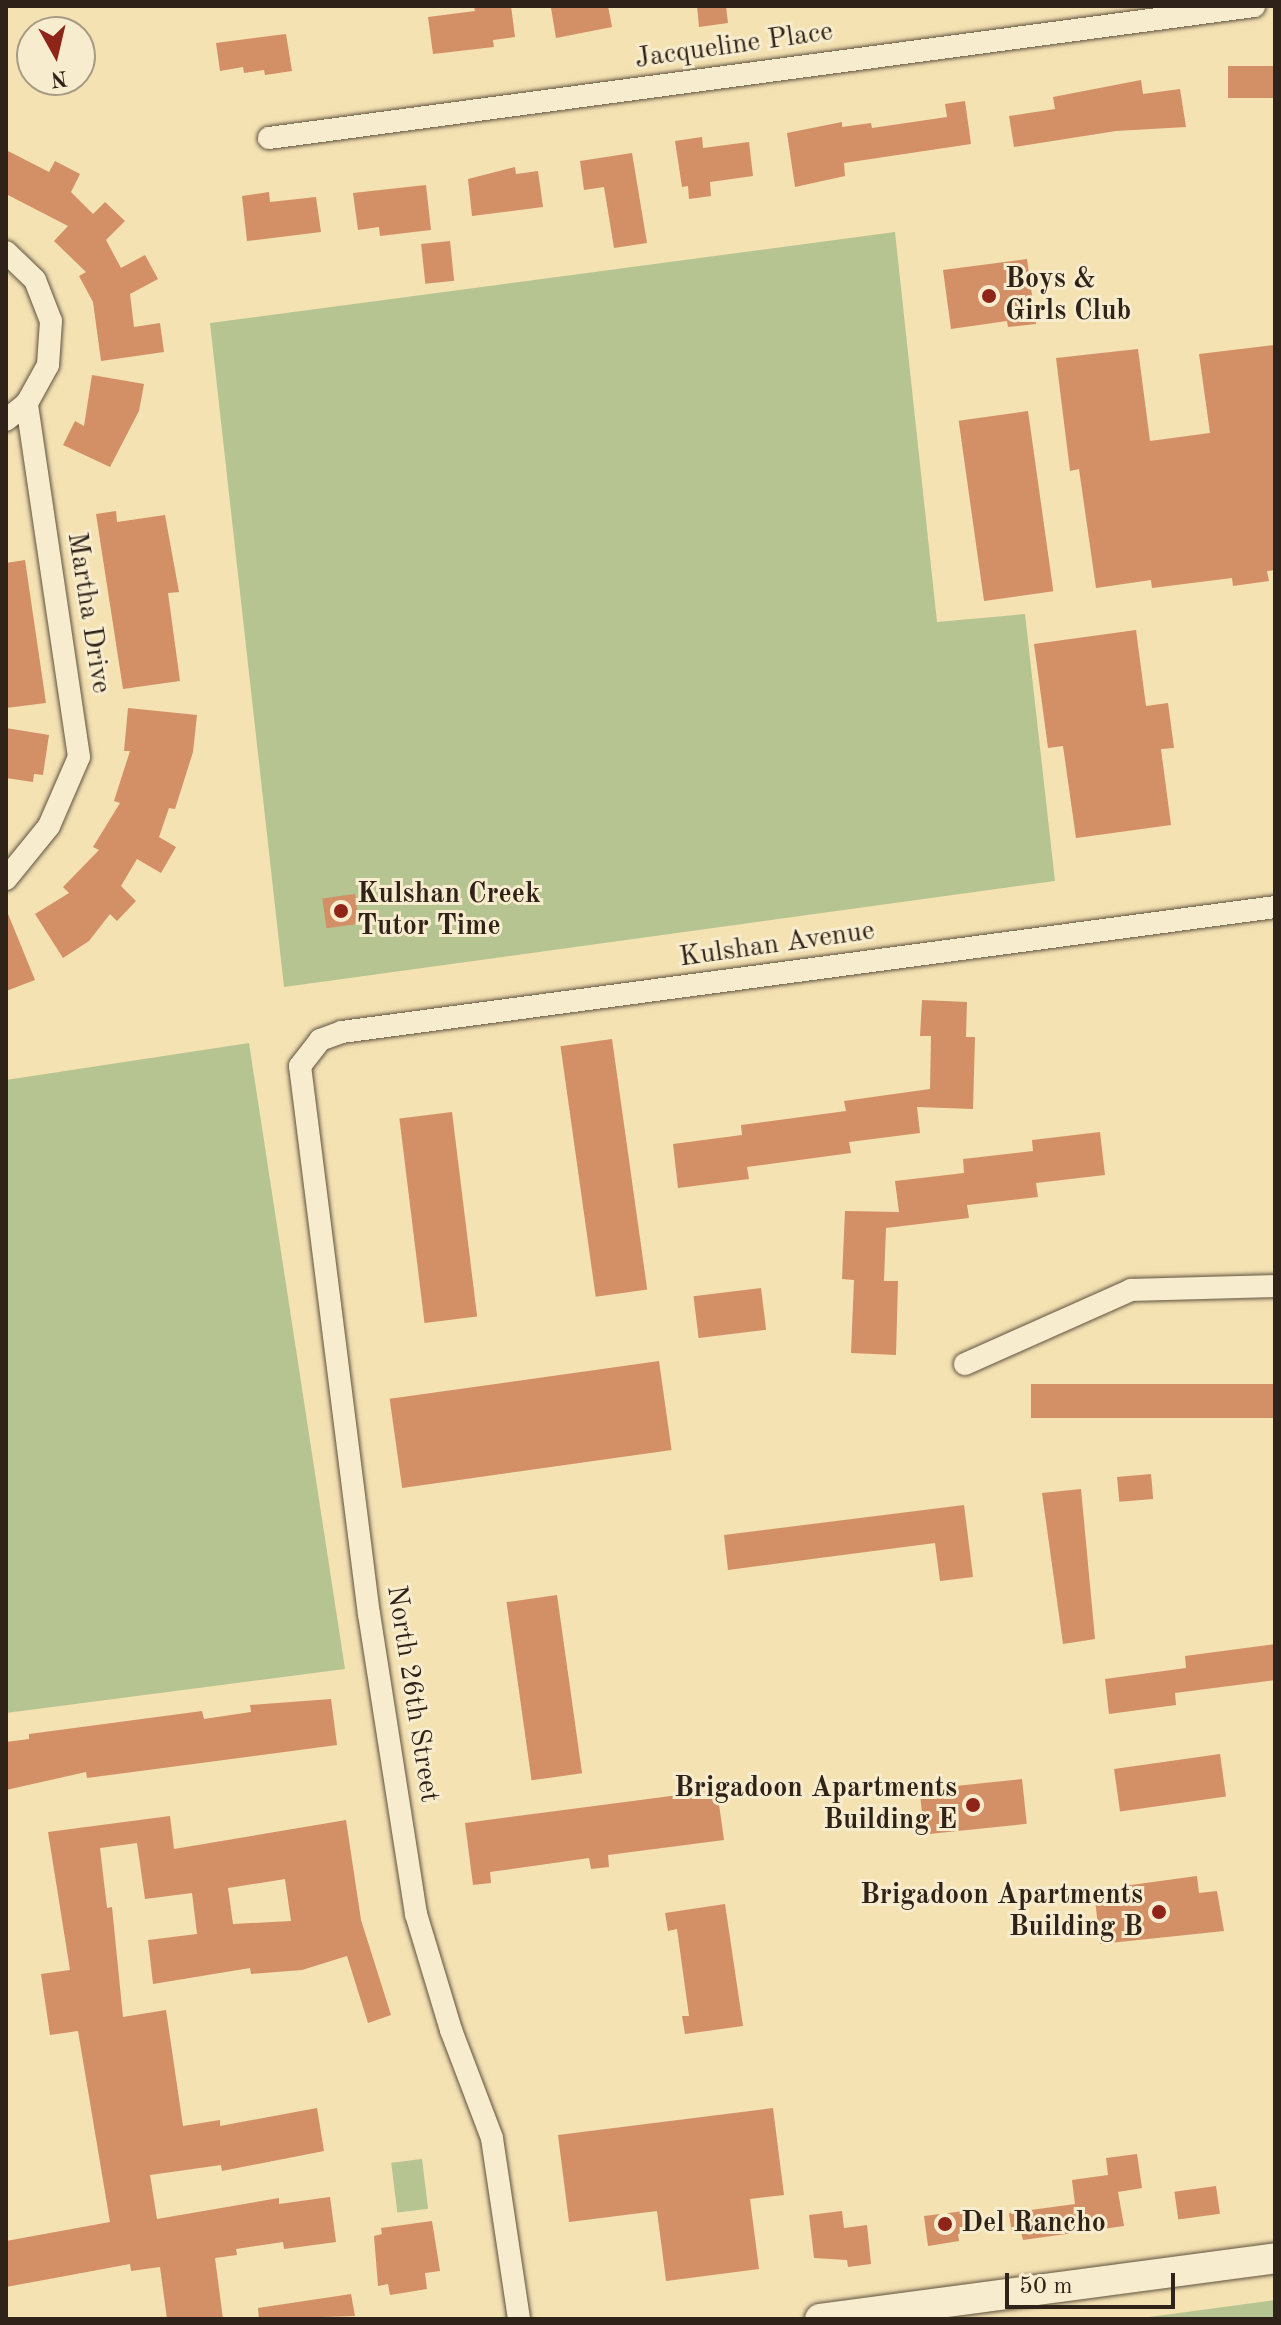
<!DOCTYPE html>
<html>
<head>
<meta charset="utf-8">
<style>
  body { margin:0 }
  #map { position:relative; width:1281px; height:2325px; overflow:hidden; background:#f4e2b3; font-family:"Old Standard TT",serif }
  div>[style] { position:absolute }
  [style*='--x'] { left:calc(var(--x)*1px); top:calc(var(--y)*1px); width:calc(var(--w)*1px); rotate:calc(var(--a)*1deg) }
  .green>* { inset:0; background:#b6c491; transform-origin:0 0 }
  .building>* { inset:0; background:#d38f65; transform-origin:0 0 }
  .roads { filter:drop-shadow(0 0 2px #60523f) drop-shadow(0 0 2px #60523f) }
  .street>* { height:22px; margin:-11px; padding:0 11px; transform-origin:11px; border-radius:11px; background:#f8ecce }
  .secondary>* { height:30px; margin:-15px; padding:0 15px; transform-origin:15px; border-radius:15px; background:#f8ecce }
  .dots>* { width:22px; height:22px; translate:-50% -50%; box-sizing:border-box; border:4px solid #f8ecce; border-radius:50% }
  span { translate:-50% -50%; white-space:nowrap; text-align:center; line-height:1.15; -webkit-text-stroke:6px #f8ecce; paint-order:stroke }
  .street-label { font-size:28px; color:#2f2218 }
  .poi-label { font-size:28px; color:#2f2218; font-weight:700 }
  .left { translate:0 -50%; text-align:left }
  .right { translate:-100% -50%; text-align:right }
  .frame { position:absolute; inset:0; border:8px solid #2f2218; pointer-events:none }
  .north { position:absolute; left:16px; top:16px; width:80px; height:80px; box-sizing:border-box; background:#f8ecce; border:2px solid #a89b85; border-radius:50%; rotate:172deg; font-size:22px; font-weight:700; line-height:32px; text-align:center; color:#2f2218 }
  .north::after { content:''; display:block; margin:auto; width:28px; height:36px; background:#8f2418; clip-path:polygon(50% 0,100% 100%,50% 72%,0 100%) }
  .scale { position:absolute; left:1005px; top:2273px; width:170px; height:36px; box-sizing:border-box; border:4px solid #2f2218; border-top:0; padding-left:10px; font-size:24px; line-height:28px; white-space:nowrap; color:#2f2218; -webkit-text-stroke:6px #f8ecce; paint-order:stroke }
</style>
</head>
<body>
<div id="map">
  <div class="green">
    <i style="clip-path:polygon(895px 232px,937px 622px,1025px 614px,1055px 881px,284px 987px,210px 323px)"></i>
    <i style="clip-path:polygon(249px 1043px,345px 1669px,6px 1713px,6px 1080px)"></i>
    <i style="left:422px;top:2159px;width:50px;height:31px;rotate:83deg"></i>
    <i style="clip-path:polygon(1275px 2300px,1275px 2319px,1133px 2319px,1134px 2319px)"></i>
  </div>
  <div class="building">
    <i style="clip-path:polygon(474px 6px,511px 6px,515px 37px,493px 40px,494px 47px,433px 54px,428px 17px,475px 11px)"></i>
    <i style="clip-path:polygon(608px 6px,612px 27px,556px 38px,551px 8px)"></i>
    <i style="clip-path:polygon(697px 6px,726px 6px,728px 23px,699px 27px)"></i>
    <i style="clip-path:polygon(286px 34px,292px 71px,265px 75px,264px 70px,244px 73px,243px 67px,220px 71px,216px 43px)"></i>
    <i style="left:1275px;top:66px;width:32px;height:47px;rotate:90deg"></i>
    <i style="clip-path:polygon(1141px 80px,1143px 94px,1180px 89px,1186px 127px,1116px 131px,1014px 147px,1009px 116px,1055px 109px,1053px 97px)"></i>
    <i style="clip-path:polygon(965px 101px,971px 144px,844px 163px,845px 176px,795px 187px,787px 133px,842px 122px,842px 127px,871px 123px,872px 128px,947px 117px,945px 104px)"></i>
    <i style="clip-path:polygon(702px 137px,703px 148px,749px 142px,753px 176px,710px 182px,711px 196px,689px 199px,688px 186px,682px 187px,675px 141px)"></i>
    <i style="clip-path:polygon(6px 150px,49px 172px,55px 161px,80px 174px,71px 192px,93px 214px,105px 202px,125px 221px,106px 240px,121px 268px,145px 255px,158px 279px,130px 294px,134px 327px,160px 323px,164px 352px,101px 361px,93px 302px,79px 276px,86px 272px,54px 241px,68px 226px,6px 194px)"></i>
    <i style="clip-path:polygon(632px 153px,647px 243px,614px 248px,604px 187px,584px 190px,580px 161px)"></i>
    <i style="clip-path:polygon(515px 167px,516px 174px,538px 171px,543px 207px,472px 216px,468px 179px)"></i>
    <i style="clip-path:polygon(426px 185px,431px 230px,380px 236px,379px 227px,358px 230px,353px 193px)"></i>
    <i style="clip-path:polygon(269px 192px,270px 202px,316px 197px,321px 232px,247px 241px,242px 196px)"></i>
    <i style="left:450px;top:241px;width:40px;height:29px;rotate:84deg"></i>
    <i style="clip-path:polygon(1027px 259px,1036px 324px,1008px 327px,1007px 321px,951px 329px,943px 270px)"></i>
    <i style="clip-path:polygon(1275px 345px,1275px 570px,1267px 571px,1269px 581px,1233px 586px,1232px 578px,1152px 588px,1151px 580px,1096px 588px,1079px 469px,1070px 471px,1056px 358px,1138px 349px,1150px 441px,1210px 433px,1199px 354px)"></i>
    <i style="clip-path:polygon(92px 375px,144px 384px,139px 411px,110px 467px,63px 445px,75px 421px,84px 426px)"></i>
    <i style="left:1028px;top:411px;width:182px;height:70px;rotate:82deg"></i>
    <i style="clip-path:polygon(116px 511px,117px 522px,165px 515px,179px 592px,168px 593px,180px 681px,123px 689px,96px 514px)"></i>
    <i style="clip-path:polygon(25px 560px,46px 703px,6px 708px,6px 563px)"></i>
    <i style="clip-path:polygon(1136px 630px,1146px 706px,1168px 703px,1174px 748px,1161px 749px,1171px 825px,1076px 838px,1063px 746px,1048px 748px,1034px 644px)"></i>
    <i style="clip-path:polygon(128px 708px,197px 715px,193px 752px,175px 809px,169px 808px,159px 837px,176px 847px,161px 873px,137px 859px,121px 886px,136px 901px,117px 921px,110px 914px,89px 941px,63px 958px,35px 914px,69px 893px,63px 887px,99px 850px,93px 847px,120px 803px,114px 801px,130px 751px,124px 751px)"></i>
    <i style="clip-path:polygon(6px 728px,49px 735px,43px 775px,34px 774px,33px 782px,6px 778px)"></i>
    <i style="left:355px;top:894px;width:30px;height:33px;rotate:82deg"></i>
    <i style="clip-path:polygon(6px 909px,35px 980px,6px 991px)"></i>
    <i style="clip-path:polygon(922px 1000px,967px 1002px,966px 1037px,975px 1037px,973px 1109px,917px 1107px,920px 1133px,849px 1142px,851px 1153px,747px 1167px,749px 1179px,678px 1188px,673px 1144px,742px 1135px,741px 1125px,846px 1111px,844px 1101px,930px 1089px,931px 1036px,920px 1036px)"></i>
    <i style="left:612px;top:1039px;width:253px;height:52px;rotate:82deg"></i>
    <i style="left:452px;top:1112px;width:206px;height:53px;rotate:83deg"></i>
    <i style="clip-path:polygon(1100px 1132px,1105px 1175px,1036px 1183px,1038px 1197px,967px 1205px,969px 1218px,886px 1228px,884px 1281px,898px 1281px,896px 1355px,851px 1353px,854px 1280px,842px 1279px,845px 1211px,899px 1212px,895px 1181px,964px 1173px,963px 1159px,1033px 1151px,1032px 1140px)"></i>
    <i style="left:761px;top:1288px;width:42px;height:68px;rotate:83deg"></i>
    <i style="left:659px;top:1361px;width:90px;height:272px;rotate:82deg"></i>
    <i style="left:1275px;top:1384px;width:34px;height:244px;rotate:90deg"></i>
    <i style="left:1151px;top:1474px;width:25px;height:34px;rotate:85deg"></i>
    <i style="clip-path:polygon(1081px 1489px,1095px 1639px,1063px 1644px,1042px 1493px)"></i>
    <i style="clip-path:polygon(964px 1505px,973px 1577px,940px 1581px,935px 1543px,728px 1570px,724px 1535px)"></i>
    <i style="left:557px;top:1595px;width:180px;height:51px;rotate:82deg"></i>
    <i style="clip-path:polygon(1275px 1644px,1275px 1680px,1175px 1693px,1176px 1705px,1109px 1714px,1105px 1679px,1186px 1668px,1185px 1656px)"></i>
    <i style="clip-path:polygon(331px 1699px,337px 1745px,87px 1778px,86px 1772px,6px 1790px,6px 1742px,29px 1739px,29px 1734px,202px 1711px,204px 1719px,251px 1712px,250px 1705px)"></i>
    <i style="left:1220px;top:1754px;width:43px;height:107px;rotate:82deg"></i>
    <i style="left:1022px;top:1779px;width:45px;height:103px;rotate:84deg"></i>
    <i style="clip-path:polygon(717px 1790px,724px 1840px,608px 1855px,609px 1867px,591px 1869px,589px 1858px,490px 1872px,491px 1883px,473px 1885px,465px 1823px)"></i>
    <i style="clip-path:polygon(evenodd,170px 1816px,174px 1849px,346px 1820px,361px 1920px,391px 2015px,368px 2023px,347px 1956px,302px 1970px,251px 1974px,250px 1968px,153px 1984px,148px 1940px,197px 1934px,192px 1893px,145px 1899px,137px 1843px,100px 1848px,107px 1908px,112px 1907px,123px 2017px,166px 2010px,183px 2126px,220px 2120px,220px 2126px,317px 2108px,324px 2151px,222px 2171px,221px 2165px,150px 2175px,157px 2219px,279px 2198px,279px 2204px,330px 2197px,336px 2242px,284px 2249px,283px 2242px,236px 2249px,237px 2255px,215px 2258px,223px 2319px,167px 2319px,160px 2267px,131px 2271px,130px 2264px,6px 2287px,6px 2241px,110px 2222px,78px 2031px,50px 2035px,41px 1974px,70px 1970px,48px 1832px,170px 1816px,285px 1879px,291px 1921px,233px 1924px,228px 1888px,285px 1879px)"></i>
    <i style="clip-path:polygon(1197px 1876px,1199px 1893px,1217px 1891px,1224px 1931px,1100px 1944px,1094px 1890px)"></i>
    <i style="clip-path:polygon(725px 1904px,743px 2026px,685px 2034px,682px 2016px,689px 2016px,677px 1929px,668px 1931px,665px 1913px)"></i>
    <i style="clip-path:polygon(773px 2108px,784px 2195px,750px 2199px,759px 2269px,666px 2281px,657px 2211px,569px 2222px,558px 2135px)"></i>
    <i style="clip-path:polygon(1137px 2154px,1142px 2188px,1118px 2192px,1124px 2226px,1023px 2240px,1021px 2232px,1012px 2234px,1009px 2213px,1075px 2204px,1072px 2180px,1108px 2175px,1106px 2158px)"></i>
    <i style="left:1216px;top:2186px;width:28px;height:42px;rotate:82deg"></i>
    <i style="clip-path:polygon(842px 2211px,844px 2228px,867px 2225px,871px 2264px,848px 2267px,847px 2260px,814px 2258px,809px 2215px)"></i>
    <i style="clip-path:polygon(964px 2211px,967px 2233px,958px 2234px,959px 2241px,928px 2246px,924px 2216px)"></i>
    <i style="clip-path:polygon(432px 2221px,440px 2271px,425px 2273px,427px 2289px,390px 2295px,388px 2284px,378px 2286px,374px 2236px,382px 2234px,381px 2228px)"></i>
    <i style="clip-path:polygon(351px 2294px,355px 2316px,259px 2319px,258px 2308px)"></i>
  </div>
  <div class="roads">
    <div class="street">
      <i style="--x:269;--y:138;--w:994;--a:-7.63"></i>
      <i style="--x:6;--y:252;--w:40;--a:44"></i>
      <i style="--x:35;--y:280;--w:44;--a:68.7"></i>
      <i style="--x:51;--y:321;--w:44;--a:93.9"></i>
      <i style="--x:48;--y:365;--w:43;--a:118.9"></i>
      <i style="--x:27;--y:403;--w:27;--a:141"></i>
      <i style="--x:6;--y:879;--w:68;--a:-50.9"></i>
      <i style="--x:49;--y:826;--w:75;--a:-66.5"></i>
      <i style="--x:79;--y:757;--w:358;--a:-98.4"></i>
      <i style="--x:965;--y:1364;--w:182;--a:-24"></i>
      <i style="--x:1131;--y:1290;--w:144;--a:-1.6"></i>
      <i style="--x:519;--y:2319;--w:183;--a:-98.5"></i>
      <i style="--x:492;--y:2138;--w:116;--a:-110.8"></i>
      <i style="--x:451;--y:2030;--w:121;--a:-106.8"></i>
      <i style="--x:416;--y:1914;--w:303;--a:-98.9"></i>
      <i style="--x:369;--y:1615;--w:553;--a:-97.16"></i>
      <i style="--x:300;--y:1066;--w:33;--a:-52"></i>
      <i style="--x:320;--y:1040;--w:23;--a:-20"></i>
      <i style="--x:342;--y:1032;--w:941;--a:-7.63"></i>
    </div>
    <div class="secondary">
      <i style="--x:820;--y:2319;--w:459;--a:-7.6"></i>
    </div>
  </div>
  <div class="dots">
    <i style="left:989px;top:296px;background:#8f2418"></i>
    <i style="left:341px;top:911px;background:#8f2418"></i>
    <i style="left:973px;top:1805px;background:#8f2418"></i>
    <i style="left:1159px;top:1912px;background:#8f2418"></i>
    <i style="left:945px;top:2224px;background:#8f2418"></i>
  </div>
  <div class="street-label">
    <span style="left:734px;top:46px;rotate:-8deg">Jacqueline Place</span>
    <span style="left:88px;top:613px;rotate:81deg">Martha Drive</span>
    <span style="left:777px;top:945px;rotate:-8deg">Kulshan Avenue</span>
    <span style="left:412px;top:1694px;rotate:81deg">North 26th Street</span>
  </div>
  <div class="poi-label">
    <span class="left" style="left:1005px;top:296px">Boys &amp;<br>Girls Club</span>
    <span class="left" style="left:357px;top:911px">Kulshan Creek<br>Tutor Time</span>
    <span class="right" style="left:957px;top:1805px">Brigadoon Apartments<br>Building E</span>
    <span class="right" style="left:1143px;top:1912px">Brigadoon Apartments<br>Building B</span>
    <span class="left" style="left:961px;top:2224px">Del Rancho</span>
  </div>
  <div class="frame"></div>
  <div class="north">N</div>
  <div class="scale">50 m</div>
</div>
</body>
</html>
